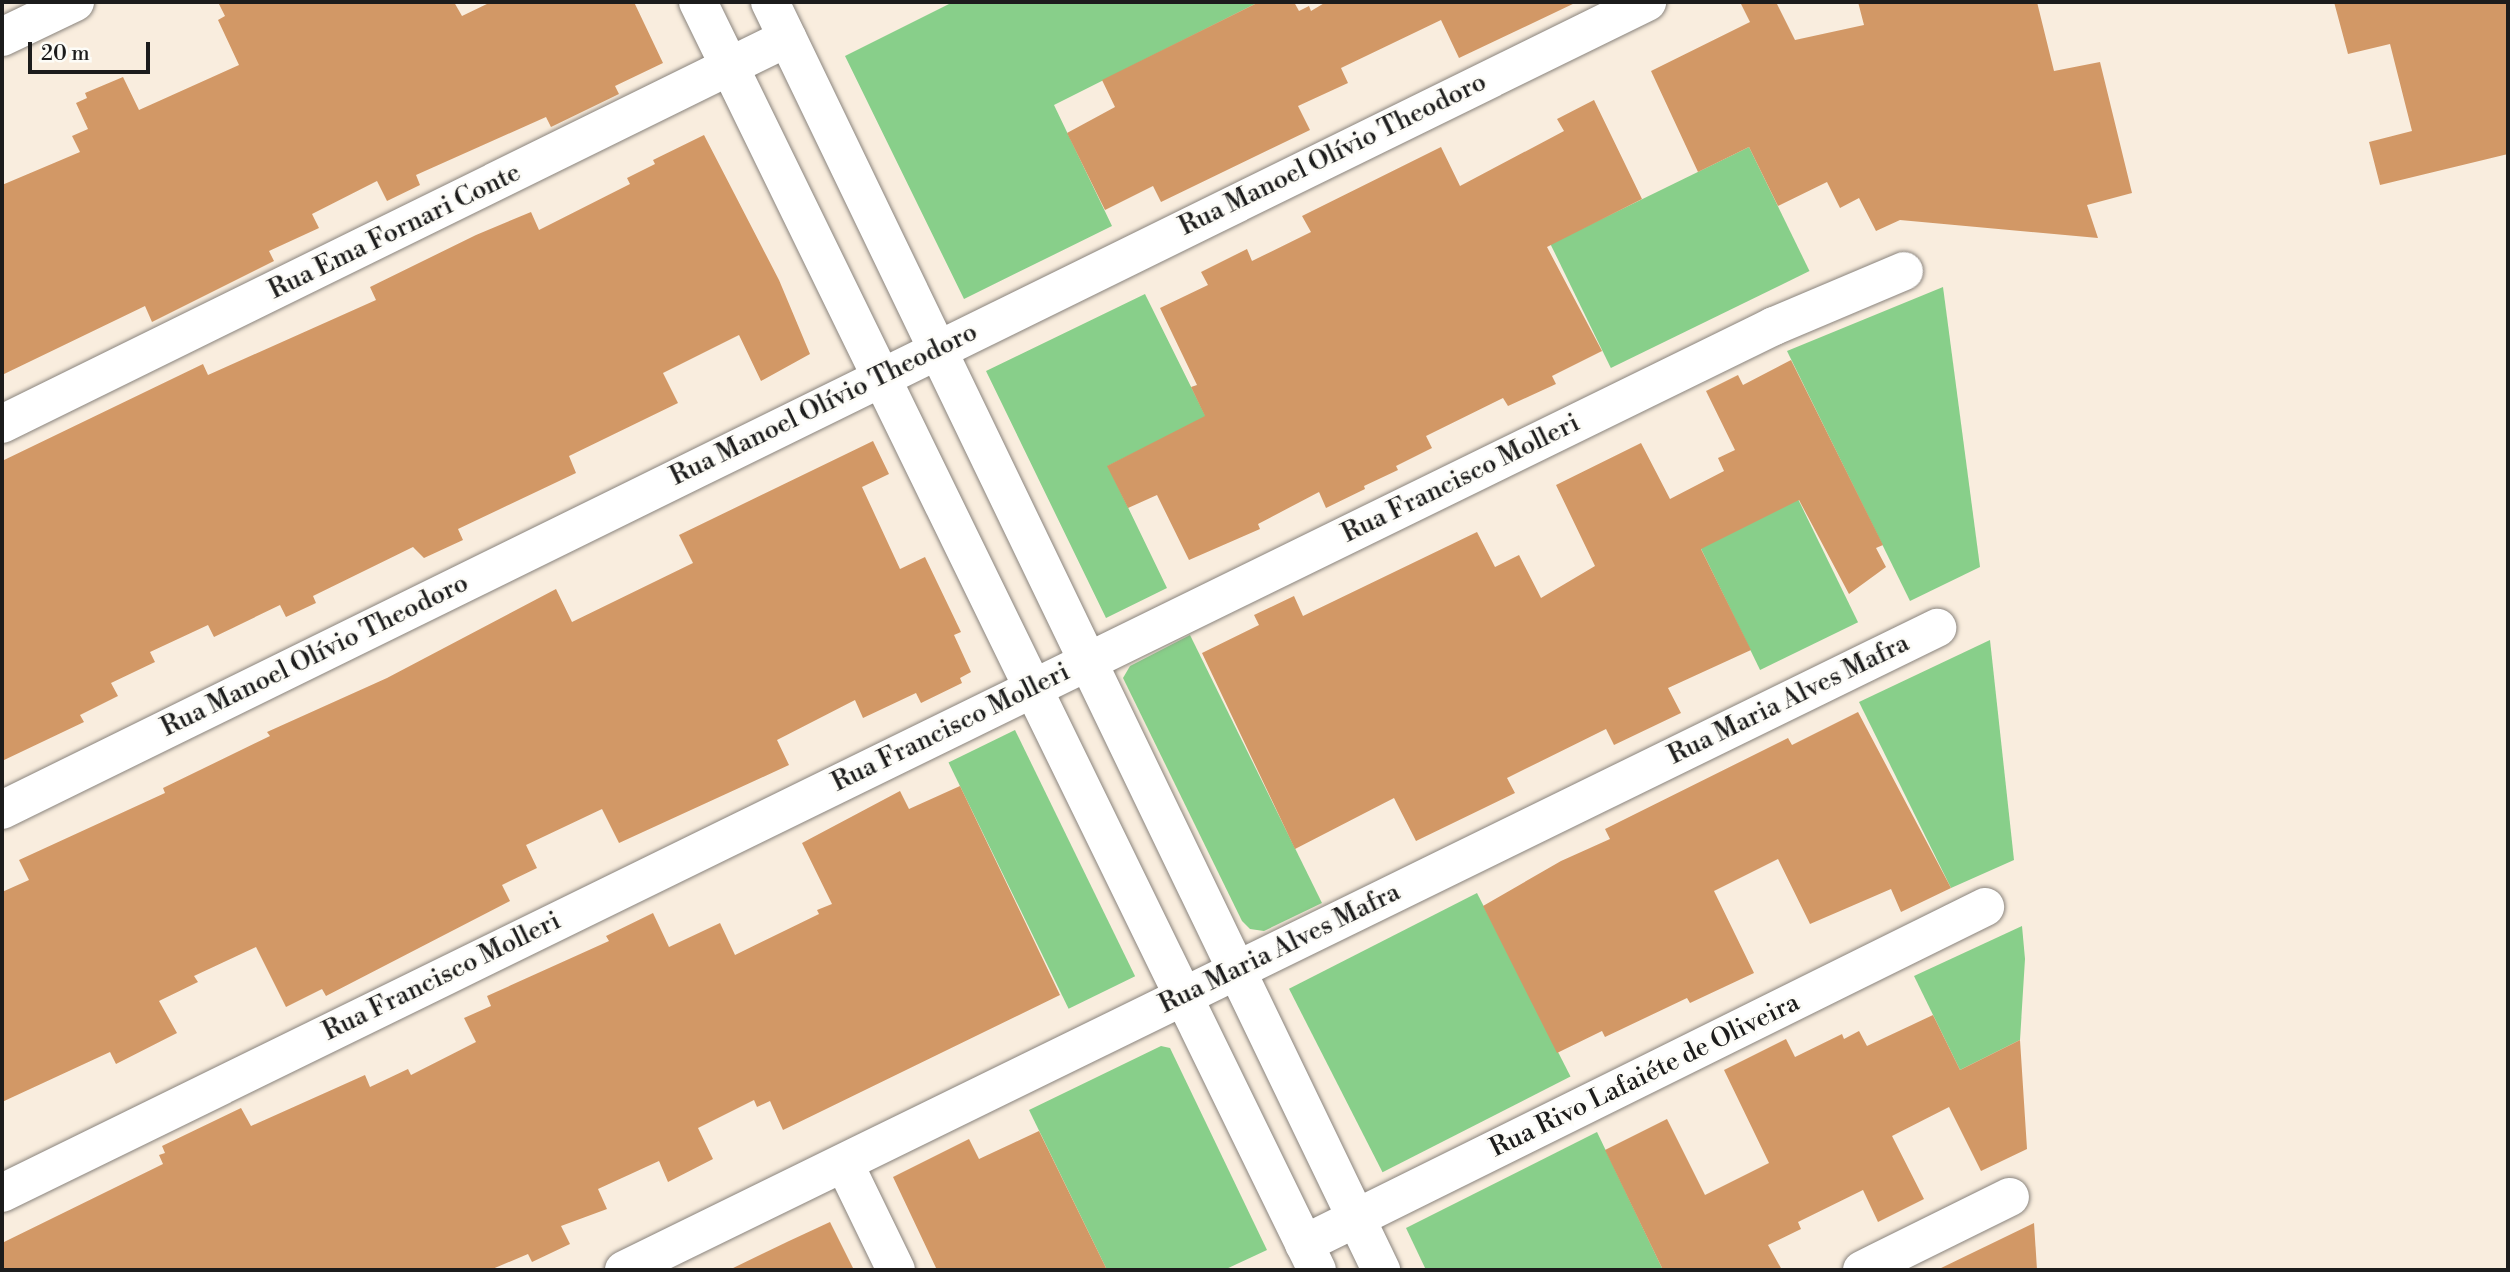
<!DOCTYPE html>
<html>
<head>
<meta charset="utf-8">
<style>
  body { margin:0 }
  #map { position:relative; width:2510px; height:1272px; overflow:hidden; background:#f9edde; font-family:"Libre Bodoni",serif }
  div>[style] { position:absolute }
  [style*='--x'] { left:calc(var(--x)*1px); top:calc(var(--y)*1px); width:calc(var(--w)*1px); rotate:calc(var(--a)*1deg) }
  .green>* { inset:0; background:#88cf8a; transform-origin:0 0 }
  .building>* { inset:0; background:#d29866 }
  .roads { filter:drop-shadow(0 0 2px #8a847d) drop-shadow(0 0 2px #8a847d) }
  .minor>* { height:38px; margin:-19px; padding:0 19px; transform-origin:19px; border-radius:19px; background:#fff }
  .major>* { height:38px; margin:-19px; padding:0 19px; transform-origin:19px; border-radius:19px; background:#fff }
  span { translate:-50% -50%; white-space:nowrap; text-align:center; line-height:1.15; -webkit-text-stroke:5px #fdfcf7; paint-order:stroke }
  .street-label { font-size:26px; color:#1c1c1c }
  .frame { position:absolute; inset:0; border:4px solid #1c1c1c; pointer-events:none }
  .scale { position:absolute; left:28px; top:42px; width:122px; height:32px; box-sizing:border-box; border:4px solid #1c1c1c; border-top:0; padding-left:9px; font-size:21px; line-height:24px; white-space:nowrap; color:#1c1c1c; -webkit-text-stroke:5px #fdfcf7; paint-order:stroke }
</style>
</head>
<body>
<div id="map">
  <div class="green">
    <i style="clip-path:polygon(953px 2px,1259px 2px,1054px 105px,1112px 226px,964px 299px,845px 56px)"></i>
    <i style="left:1749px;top:147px;width:138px;height:221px;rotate:64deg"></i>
    <i style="clip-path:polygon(1943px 287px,1980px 567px,1910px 601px,1787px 351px)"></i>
    <i style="clip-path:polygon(1145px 294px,1206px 417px,1108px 466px,1167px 588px,1106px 618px,986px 371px)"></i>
    <i style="left:1798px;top:499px;width:137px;height:109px;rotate:64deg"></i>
    <i style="clip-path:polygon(1190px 635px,1322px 903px,1264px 931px,1250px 929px,1242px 921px,1123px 678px,1130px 666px)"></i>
    <i style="clip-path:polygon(1990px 640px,2014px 860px,1951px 888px,1859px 702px)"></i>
    <i style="left:1015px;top:730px;width:274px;height:74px;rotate:64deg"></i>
    <i style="left:1477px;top:893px;width:206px;height:211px;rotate:63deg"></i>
    <i style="clip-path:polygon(2022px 926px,2025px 959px,2020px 1040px,1960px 1070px,1914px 976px)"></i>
    <i style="clip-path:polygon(1161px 1046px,1170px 1048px,1267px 1250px,1224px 1270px,1107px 1270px,1029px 1110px)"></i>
    <i style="clip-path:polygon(1597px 1132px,1663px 1270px,1426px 1270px,1406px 1228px)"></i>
  </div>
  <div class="building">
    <i style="clip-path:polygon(218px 2px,454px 2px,462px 16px,491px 2px,634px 2px,663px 63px,615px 86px,619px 94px,551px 127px,546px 117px,416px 175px,420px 185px,387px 201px,377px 181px,312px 214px,319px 228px,269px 251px,274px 261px,152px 322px,145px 306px,2px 375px,2px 185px,80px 152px,72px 136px,88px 129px,76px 103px,87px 98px,85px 93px,123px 77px,139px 110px,239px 65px,218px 20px,225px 16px)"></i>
    <i style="clip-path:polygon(1259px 2px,1294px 2px,1299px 11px,1309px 6px,1311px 11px,1326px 2px,1577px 2px,1459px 58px,1441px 20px,1341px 68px,1348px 83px,1298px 106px,1310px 130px,1161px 202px,1153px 186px,1105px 210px,1067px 133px,1115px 107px,1102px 80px)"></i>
    <i style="clip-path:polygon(1740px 2px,1776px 2px,1795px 40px,1864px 25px,1858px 2px,2037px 2px,2054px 71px,2100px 62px,2132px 193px,2087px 205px,2098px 238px,1900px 220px,1876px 231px,1859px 198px,1840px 208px,1827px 182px,1778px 206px,1749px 147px,1698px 172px,1651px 71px,1750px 22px)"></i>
    <i style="clip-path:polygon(2334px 2px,2508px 2px,2508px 154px,2380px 185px,2369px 142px,2412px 131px,2390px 44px,2348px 54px)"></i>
    <i style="clip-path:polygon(1594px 100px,1642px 199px,1547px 247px,1602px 351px,1552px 376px,1556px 384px,1508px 406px,1503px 398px,1426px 436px,1432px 448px,1396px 466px,1398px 470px,1364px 486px,1365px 489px,1326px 508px,1319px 492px,1258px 524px,1260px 529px,1189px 560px,1157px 495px,1128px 508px,1107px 466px,1205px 416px,1191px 387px,1197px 385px,1160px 308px,1208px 285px,1201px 272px,1247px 249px,1252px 261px,1311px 232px,1302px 216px,1441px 147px,1460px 186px,1564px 131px,1557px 119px)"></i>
    <i style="clip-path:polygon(704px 135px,779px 280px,810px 354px,761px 381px,739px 335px,663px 373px,678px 403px,569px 456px,576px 473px,458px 529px,463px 540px,424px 558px,413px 547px,313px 596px,316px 603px,286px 617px,280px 605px,214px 637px,208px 625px,150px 652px,155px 662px,111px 683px,118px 696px,80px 715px,84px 722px,2px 761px,2px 461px,203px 364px,208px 375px,376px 300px,370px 287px,476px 235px,531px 212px,539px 230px,630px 184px,627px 178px,655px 164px,653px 160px)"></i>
    <i style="clip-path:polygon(1791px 360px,1883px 545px,1876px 548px,1886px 567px,1849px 594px,1799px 500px,1701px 549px,1751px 650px,1668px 688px,1681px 713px,1614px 745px,1606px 729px,1507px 778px,1515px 793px,1416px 841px,1394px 798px,1295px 849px,1202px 653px,1259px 625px,1254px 615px,1294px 596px,1303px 616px,1477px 532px,1495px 567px,1519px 555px,1541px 598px,1595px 566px,1556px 485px,1641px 443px,1670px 499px,1724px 471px,1718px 458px,1735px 450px,1706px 391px,1738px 375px,1743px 385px)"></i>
    <i style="clip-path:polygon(873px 441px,889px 474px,862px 487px,900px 569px,925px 557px,961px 632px,954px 635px,971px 672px,960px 678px,962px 683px,921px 703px,916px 693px,863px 718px,855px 700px,777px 740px,789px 765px,619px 843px,602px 809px,526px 845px,537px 868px,502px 885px,510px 901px,326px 996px,322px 989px,286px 1007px,256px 947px,194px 976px,198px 982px,159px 1001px,177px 1033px,116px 1064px,110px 1052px,2px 1102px,2px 892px,29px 880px,19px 860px,165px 793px,163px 788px,270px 736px,267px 732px,387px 678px,556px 589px,572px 622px,693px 563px,679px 535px)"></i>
    <i style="clip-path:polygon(1858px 712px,1951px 888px,1901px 912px,1891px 889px,1810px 924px,1778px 859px,1714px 891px,1754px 973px,1690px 1003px,1687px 998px,1605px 1037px,1602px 1031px,1557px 1053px,1483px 906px,1561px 861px,1610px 839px,1605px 829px,1788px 738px,1792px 745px)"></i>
    <i style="clip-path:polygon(960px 786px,1060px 995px,783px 1130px,770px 1101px,757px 1107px,754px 1100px,698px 1128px,713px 1159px,668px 1182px,659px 1161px,598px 1189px,607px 1209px,561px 1226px,570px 1244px,532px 1262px,528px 1254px,490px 1270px,2px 1270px,2px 1243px,163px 1164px,159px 1155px,165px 1153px,162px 1146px,241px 1108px,251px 1126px,365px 1075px,370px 1087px,408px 1069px,411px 1075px,476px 1042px,464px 1018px,491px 1006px,487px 996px,609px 941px,606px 936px,653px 913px,669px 947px,720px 923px,735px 955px,819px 914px,817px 910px,832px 904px,802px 843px,900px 791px,909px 809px)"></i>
    <i style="clip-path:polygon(1933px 1015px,1960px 1070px,2020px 1040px,2027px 1149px,1981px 1171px,1949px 1107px,1892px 1136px,1924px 1199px,1878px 1222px,1863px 1190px,1798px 1222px,1801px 1229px,1768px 1245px,1782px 1270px,1663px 1270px,1605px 1150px,1667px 1119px,1705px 1195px,1769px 1163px,1724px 1070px,1786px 1039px,1795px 1057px,1842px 1034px,1844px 1039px,1859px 1031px,1867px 1046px)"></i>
    <i style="clip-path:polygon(1039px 1131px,1107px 1270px,937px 1270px,893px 1177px,969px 1139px,979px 1159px)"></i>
    <i style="clip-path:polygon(830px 1222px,854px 1270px,729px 1270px,789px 1241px)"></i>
    <i style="clip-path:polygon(2034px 1223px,2037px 1270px,1937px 1270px)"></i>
  </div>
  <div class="roads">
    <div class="minor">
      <i style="--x:698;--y:2;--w:1411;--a:63.98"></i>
      <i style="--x:770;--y:2;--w:1408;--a:64.27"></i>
      <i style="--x:2;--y:424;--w:875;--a:-26.18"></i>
      <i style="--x:2;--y:810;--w:1833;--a:-26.16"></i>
      <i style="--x:844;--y:1163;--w:119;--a:64.1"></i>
      <i style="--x:2;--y:1193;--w:1973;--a:-26.07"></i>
      <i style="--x:1774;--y:326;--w:141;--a:-22.9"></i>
      <i style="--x:1304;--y:1244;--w:760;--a:-26.33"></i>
      <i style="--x:624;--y:1270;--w:1462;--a:-26.06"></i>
      <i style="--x:1862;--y:1270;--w:165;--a:-26.3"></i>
    </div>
    <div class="major">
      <i style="--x:2;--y:37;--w:81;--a:-25.6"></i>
    </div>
  </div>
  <div class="street-label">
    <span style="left:1333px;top:155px;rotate:-26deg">Rua Manoel Olívio Theodoro</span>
    <span style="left:395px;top:232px;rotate:-26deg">Rua Ema Fornari Conte</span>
    <span style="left:824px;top:405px;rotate:-26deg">Rua Manoel Olívio Theodoro</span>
    <span style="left:1461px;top:479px;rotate:-26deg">Rua Francisco Molleri</span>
    <span style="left:315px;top:656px;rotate:-26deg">Rua Manoel Olívio Theodoro</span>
    <span style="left:1789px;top:700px;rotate:-26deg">Rua Maria Alves Mafra</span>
    <span style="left:951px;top:728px;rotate:-26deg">Rua Francisco Molleri</span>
    <span style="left:1280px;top:949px;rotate:-26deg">Rua Maria Alves Mafra</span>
    <span style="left:442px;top:977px;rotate:-26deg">Rua Francisco Molleri</span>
    <span style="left:1645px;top:1076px;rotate:-26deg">Rua Rivo Lafaiéte de Oliveira</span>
  </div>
  <div class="frame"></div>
  <div class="scale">20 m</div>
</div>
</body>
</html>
